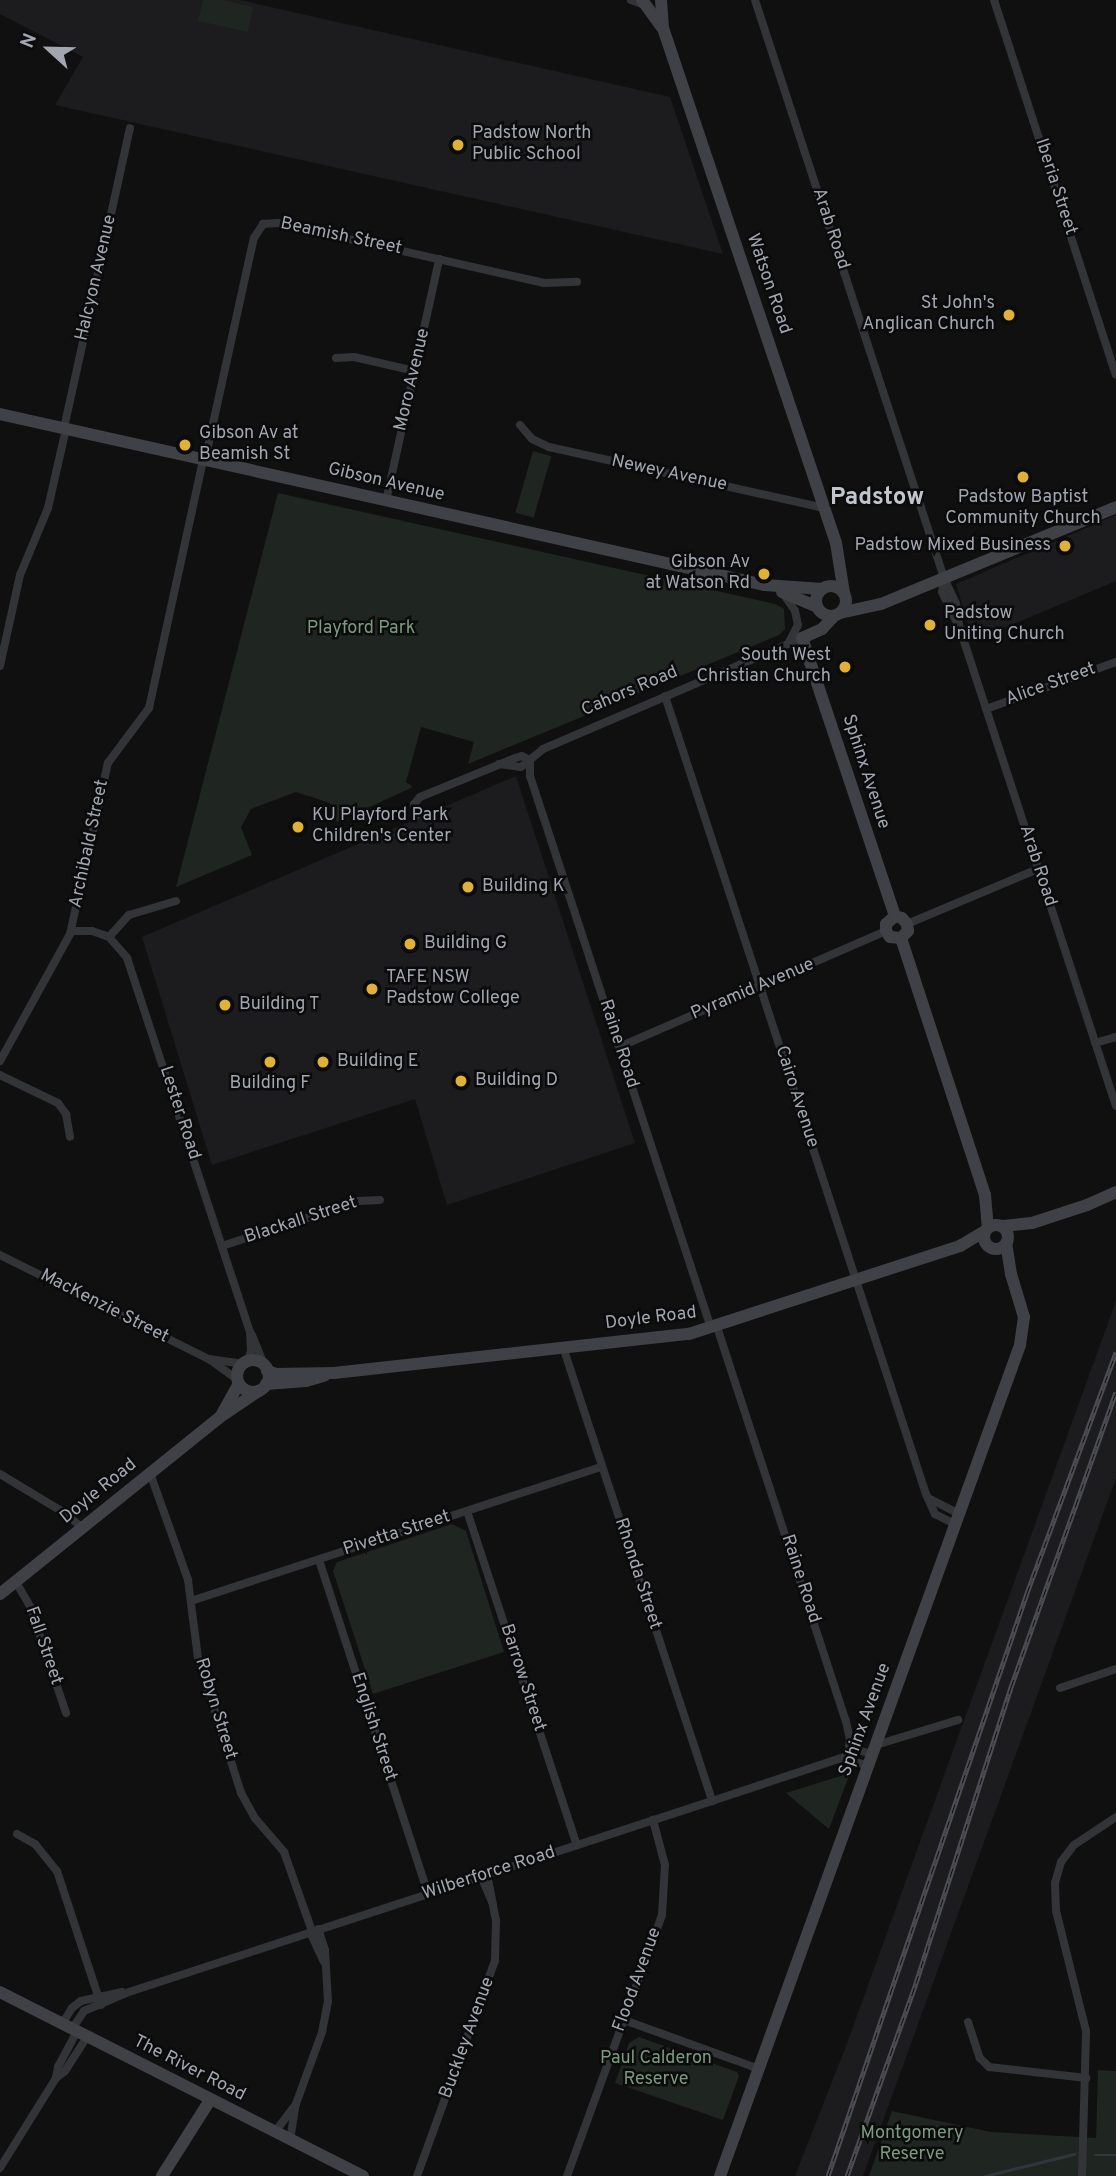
<!DOCTYPE html>
<html>
<head>
<meta charset="utf-8">
<style>
  body { margin:0 }
  #map { position:relative; width:1116px; height:2176px; overflow:hidden; background:#101011; font-family:Overpass,sans-serif }
  div>[style] { position:absolute }
  [style*='--x'] { left:calc(var(--x)*1px); top:calc(var(--y)*1px); width:calc(var(--w)*1px); rotate:calc(var(--a)*1deg) }
  .built>* { inset:0; background:#1c1c1e }
  .green>* { inset:0; background:#1f2520; transform-origin:0 0 }
  .stream>* { height:2.5px; margin:-1.25px; padding:0 1.25px; transform-origin:1.25px; border-radius:1.25px; background:#2f363d }
  .street>* { height:8px; margin:-4px; padding:0 4px; transform-origin:4px; border-radius:4px; background:#333438 }
  .secondary>* { height:12px; margin:-6px; padding:0 6px; transform-origin:6px; border-radius:6px; background:#3f4146 }
  .secondary>.ring { margin:-6px; padding:0; box-sizing:content-box; background:none; border:12px solid #3f4146; border-radius:50% }
  .rail>* { height:5px; margin-top:-2.5px; transform-origin:0; background:repeating-linear-gradient(90deg,#0b0b0c 0 8px,#4c4e53 0 16px); box-sizing:border-box; border-block:2px solid #4c4e53 }
  .dots>* { width:19px; height:19px; translate:-50% -50%; box-sizing:border-box; border:4px solid #0b0b0c; border-radius:50% }
  span { translate:-50% -50%; white-space:nowrap; text-align:center; line-height:1.15; -webkit-text-stroke:5px #0b0b0c; paint-order:stroke }
  .poi-label { font-size:18px; color:#a2a6b1 }
  .left { translate:0 -50%; text-align:left }
  .right { translate:-100% -50%; text-align:right }
  .street-label { font-size:18px; color:#a2a6b1 }
  .park-label { font-size:18px; color:#7a9b7e }
  .district-label { font-size:24px; color:#c3c5cd; font-weight:700 }
  .north { position:absolute; left:14px; top:14px; width:70px; height:70px; -webkit-text-stroke:5px #0b0b0c; paint-order:stroke; rotate:292deg; font-size:19px; font-weight:700; line-height:28px; text-align:center; color:#a2a6b1 }
  .north::after { content:''; display:block; margin:auto; width:24px; height:32px; background:#a2a6b1; clip-path:polygon(50% 0,100% 100%,50% 72%,0 100%) }
</style>
</head>
<body>
<div id="map">
  <div class="built">
    <i style="clip-path:polygon(0 0,240px 0,670px 97px,723px 254px,55px 105px,83px 57px,0 14px)"></i>
    <i style="clip-path:polygon(1116px 515px,1116px 581px,973px 641px,956px 584px)"></i>
    <i style="clip-path:polygon(516px 776px,635px 1143px,447px 1205px,415px 1099px,212px 1165px,142px 937px)"></i>
    <i style="clip-path:polygon(1116px 1301px,1116px 1478px,863px 2176px,795px 2176px,846px 2046px)"></i>
  </div>
  <div class="green">
    <i style="clip-path:polygon(203px 0,222px 0,253px 7px,248px 32px,198px 21px)"></i>
    <i style="left:533px;top:451px;width:19px;height:64px;rotate:16deg"></i>
    <i style="clip-path:polygon(278px 493px,775px 604px,784px 609px,785px 629px,779px 635px,468px 764px,474px 742px,421px 727px,406px 782px,413px 787px,337px 822px,330px 803px,296px 792px,251px 809px,241px 827px,252px 855px,176px 887px)"></i>
    <i style="clip-path:polygon(452px 1524px,466px 1531px,504px 1652px,373px 1694px,333px 1571px,337px 1562px)"></i>
    <i style="clip-path:polygon(850px 1773px,829px 1829px,786px 1793px)"></i>
    <i style="clip-path:polygon(639px 2037px,737px 2072px,739px 2076px,723px 2120px,615px 2083px,629px 2043px)"></i>
    <i style="clip-path:polygon(1098px 2070px,1116px 2071px,1116px 2176px,869px 2176px,892px 2111px,991px 2132px,1096px 2138px)"></i>
  </div>
  <div class="stream">
    <i style="--x:1095;--y:2155;--w:21;--a:0"></i>
    <i style="--x:985;--y:2176;--w:92;--a:-13.9"></i>
  </div>
  <div class="street">
    <i style="--x:631;--y:0;--w:14;--a:21"></i>
    <i style="--x:755;--y:0;--w:608;--a:71.89"></i>
    <i style="--x:944;--y:578;--w:29;--a:65"></i>
    <i style="--x:956;--y:604;--w:22;--a:82"></i>
    <i style="--x:959;--y:626;--w:505;--a:71.89"></i>
    <i style="--x:994;--y:0;--w:394;--a:72"></i>
    <i style="--x:336;--y:358;--w:18;--a:-3"></i>
    <i style="--x:354;--y:357;--w:63;--a:12.9"></i>
    <i style="--x:520;--y:425;--w:18;--a:49"></i>
    <i style="--x:532;--y:439;--w:19;--a:25"></i>
    <i style="--x:549;--y:447;--w:283;--a:12.5"></i>
    <i style="--x:64;--y:428;--w:307;--a:-77.6"></i>
    <i style="--x:205;--y:460;--w:227;--a:-77.6"></i>
    <i style="--x:254;--y:238;--w:17;--a:-57"></i>
    <i style="--x:263;--y:224;--w:15;--a:-4"></i>
    <i style="--x:278;--y:223;--w:273;--a:12.7"></i>
    <i style="--x:544;--y:283;--w:33;--a:-2"></i>
    <i style="--x:386;--y:501;--w:248;--a:-77.6"></i>
    <i style="--x:944;--y:578;--w:14;--a:98"></i>
    <i style="--x:942;--y:592;--w:34;--a:64"></i>
    <i style="--x:784;--y:595;--w:19;--a:55"></i>
    <i style="--x:795;--y:611;--w:14;--a:78"></i>
    <i style="--x:798;--y:625;--w:19;--a:118"></i>
    <i style="--x:0;--y:666;--w:93;--a:-77.6"></i>
    <i style="--x:20;--y:575;--w:73;--a:-67.3"></i>
    <i style="--x:48;--y:508;--w:81;--a:-77.2"></i>
    <i style="--x:665;--y:696;--w:840;--a:71.89"></i>
    <i style="--x:926;--y:1494;--w:22;--a:66"></i>
    <i style="--x:935;--y:1514;--w:22;--a:27"></i>
    <i style="--x:986;--y:709;--w:138;--a:-19.9"></i>
    <i style="--x:530;--y:760;--w:16;--a:90"></i>
    <i style="--x:530;--y:776;--w:581;--a:71.85"></i>
    <i style="--x:499;--y:764;--w:22;--a:8"></i>
    <i style="--x:521;--y:767;--w:28;--a:-39"></i>
    <i style="--x:543;--y:749;--w:282;--a:-23.2"></i>
    <i style="--x:416;--y:816;--w:12;--a:-99"></i>
    <i style="--x:414;--y:804;--w:9;--a:-49"></i>
    <i style="--x:420;--y:797;--w:103;--a:-22.3"></i>
    <i style="--x:515;--y:758;--w:7;--a:-16"></i>
    <i style="--x:522;--y:756;--w:9;--a:27"></i>
    <i style="--x:907;--y:924;--w:142;--a:-22.8"></i>
    <i style="--x:72;--y:931;--w:20;--a:0"></i>
    <i style="--x:92;--y:931;--w:18;--a:19"></i>
    <i style="--x:109;--y:937;--w:28;--a:49"></i>
    <i style="--x:127;--y:958;--w:394;--a:71.8"></i>
    <i style="--x:250;--y:1332;--w:19;--a:87"></i>
    <i style="--x:251;--y:1351;--w:12;--a:110"></i>
    <i style="--x:109;--y:937;--w:30;--a:-48"></i>
    <i style="--x:129;--y:915;--w:49;--a:-16.6"></i>
    <i style="--x:1095;--y:1043;--w:22;--a:-16"></i>
    <i style="--x:619;--y:1047;--w:291;--a:-23.5"></i>
    <i style="--x:0;--y:1061;--w:145;--a:-61.1"></i>
    <i style="--x:70;--y:934;--w:175;--a:-77.5"></i>
    <i style="--x:108;--y:763;--w:69;--a:-53.3"></i>
    <i style="--x:149;--y:708;--w:254;--a:-77.7"></i>
    <i style="--x:0;--y:1075;--w:64;--a:25.8"></i>
    <i style="--x:58;--y:1103;--w:14;--a:54"></i>
    <i style="--x:66;--y:1114;--w:23;--a:80"></i>
    <i style="--x:222;--y:1246;--w:144;--a:-18.2"></i>
    <i style="--x:359;--y:1201;--w:21;--a:-3"></i>
    <i style="--x:0;--y:1255;--w:233;--a:26.5"></i>
    <i style="--x:209;--y:1359;--w:34;--a:36"></i>
    <i style="--x:717;--y:1327;--w:415;--a:71.9"></i>
    <i style="--x:846;--y:1721;--w:19;--a:78"></i>
    <i style="--x:850;--y:1740;--w:13;--a:99"></i>
    <i style="--x:252;--y:1335;--w:35;--a:68"></i>
    <i style="--x:563;--y:1347;--w:478;--a:71.8"></i>
    <i style="--x:209;--y:1359;--w:34;--a:8"></i>
    <i style="--x:150;--y:1473;--w:114;--a:70.4"></i>
    <i style="--x:188;--y:1580;--w:79;--a:82.7"></i>
    <i style="--x:198;--y:1658;--w:142;--a:72.3"></i>
    <i style="--x:241;--y:1793;--w:29;--a:61"></i>
    <i style="--x:255;--y:1818;--w:45;--a:49.5"></i>
    <i style="--x:284;--y:1852;--w:84;--a:70.5"></i>
    <i style="--x:0;--y:1474;--w:74;--a:31.1"></i>
    <i style="--x:63;--y:1512;--w:26;--a:39"></i>
    <i style="--x:928;--y:1498;--w:35;--a:27"></i>
    <i style="--x:467;--y:1511;--w:352;--a:71.8"></i>
    <i style="--x:319;--y:1560;--w:351;--a:71.9"></i>
    <i style="--x:16;--y:1582;--w:28;--a:60"></i>
    <i style="--x:30;--y:1606;--w:113;--a:71.4"></i>
    <i style="--x:191;--y:1601;--w:432;--a:-18.1"></i>
    <i style="--x:1060;--y:1688;--w:59;--a:-18.7"></i>
    <i style="--x:876;--y:1745;--w:86;--a:-17"></i>
    <i style="--x:848;--y:1753;--w:7;--a:74"></i>
    <i style="--x:850;--y:1760;--w:19;--a:18"></i>
    <i style="--x:17;--y:1834;--w:21;--a:29"></i>
    <i style="--x:35;--y:1844;--w:35;--a:51"></i>
    <i style="--x:57;--y:1871;--w:141;--a:71.8"></i>
    <i style="--x:481;--y:1876;--w:30;--a:67"></i>
    <i style="--x:310;--y:1932;--w:33;--a:65"></i>
    <i style="--x:624;--y:2020;--w:144;--a:19.9"></i>
    <i style="--x:968;--y:2022;--w:38;--a:72"></i>
    <i style="--x:980;--y:2058;--w:13;--a:45"></i>
    <i style="--x:989;--y:2067;--w:98;--a:6.5"></i>
    <i style="--x:62;--y:2024;--w:19;--a:-58"></i>
    <i style="--x:72;--y:2008;--w:11;--a:-38"></i>
    <i style="--x:81;--y:2001;--w:42;--a:-12.4"></i>
    <i style="--x:72;--y:2029;--w:22;--a:-56"></i>
    <i style="--x:84;--y:2011;--w:49;--a:-22.9"></i>
    <i style="--x:129;--y:1992;--w:613;--a:-18.14"></i>
    <i style="--x:712;--y:1801;--w:139;--a:-18.4"></i>
    <i style="--x:844;--y:1757;--w:13;--a:-39"></i>
    <i style="--x:854;--y:1749;--w:19;--a:16"></i>
    <i style="--x:56;--y:2078;--w:11;--a:-38"></i>
    <i style="--x:65;--y:2071;--w:40;--a:-57.1"></i>
    <i style="--x:275;--y:2132;--w:31;--a:-53"></i>
    <i style="--x:290;--y:2140;--w:36;--a:-81"></i>
    <i style="--x:296;--y:2104;--w:77;--a:-70.1"></i>
    <i style="--x:322;--y:2032;--w:31;--a:-79"></i>
    <i style="--x:328;--y:2002;--w:52;--a:-93.3"></i>
    <i style="--x:325;--y:1950;--w:22;--a:-108"></i>
    <i style="--x:0;--y:2168;--w:106;--a:-58.1"></i>
    <i style="--x:56;--y:2078;--w:11;--a:-80"></i>
    <i style="--x:58;--y:2067;--w:40;--a:-62"></i>
    <i style="--x:417;--y:2176;--w:229;--a:-70.1"></i>
    <i style="--x:495;--y:1961;--w:40;--a:-88.6"></i>
    <i style="--x:496;--y:1921;--w:48;--a:-100.8"></i>
    <i style="--x:567;--y:2176;--w:278;--a:-70"></i>
    <i style="--x:662;--y:1915;--w:50;--a:-86.6"></i>
    <i style="--x:665;--y:1865;--w:47;--a:-104.9"></i>
    <i style="--x:1082;--y:2176;--w:145;--a:-88.4"></i>
    <i style="--x:1086;--y:2031;--w:124;--a:-104"></i>
    <i style="--x:1056;--y:1911;--w:28;--a:-92"></i>
    <i style="--x:1055;--y:1883;--w:22;--a:-74"></i>
    <i style="--x:1061;--y:1862;--w:21;--a:-53"></i>
    <i style="--x:1074;--y:1845;--w:50;--a:-33.7"></i>
  </div>
  <div class="secondary">
    <i style="--x:642;--y:0;--w:34;--a:54"></i>
    <i style="--x:661;--y:0;--w:28;--a:86"></i>
    <i style="--x:663;--y:28;--w:543;--a:71.43"></i>
    <i style="--x:836;--y:543;--w:51;--a:80.9"></i>
    <i style="--x:0;--y:414;--w:784;--a:12.6"></i>
    <i style="--x:765;--y:585;--w:57;--a:4"></i>
    <i class="ring" style="left:816px;top:586px;width:18px;height:18px"></i>
    <i style="--x:782;--y:592;--w:38;--a:23"></i>
    <i style="--x:840;--y:613;--w:42;--a:-12.4"></i>
    <i style="--x:881;--y:604;--w:254;--a:-22.4"></i>
    <i style="--x:802;--y:638;--w:293;--a:71.5"></i>
    <i style="--x:802;--y:638;--w:22;--a:-24"></i>
    <i style="--x:822;--y:629;--w:18;--a:-47"></i>
    <i style="--x:895;--y:916;--w:12;--a:138"></i>
    <i style="--x:886;--y:924;--w:7;--a:90"></i>
    <i style="--x:886;--y:931;--w:7;--a:56"></i>
    <i style="--x:890;--y:937;--w:11;--a:5"></i>
    <i style="--x:895;--y:916;--w:7;--a:16"></i>
    <i style="--x:902;--y:918;--w:8;--a:50"></i>
    <i style="--x:907;--y:924;--w:7;--a:82"></i>
    <i style="--x:908;--y:931;--w:10;--a:135"></i>
    <i style="--x:901;--y:938;--w:270;--a:71.9"></i>
    <i style="--x:985;--y:1195;--w:33;--a:85"></i>
    <i class="ring" style="left:984px;top:1225px;width:12px;height:12px"></i>
    <i style="--x:1003;--y:1226;--w:29;--a:-6"></i>
    <i style="--x:1032;--y:1223;--w:58;--a:-18.1"></i>
    <i style="--x:1087;--y:1205;--w:32;--a:-24"></i>
    <i class="ring" style="left:237px;top:1360px;width:20px;height:20px"></i>
    <i style="--x:267;--y:1371;--w:9;--a:18"></i>
    <i style="--x:276;--y:1374;--w:58;--a:-1"></i>
    <i style="--x:334;--y:1373;--w:357;--a:-6.3"></i>
    <i style="--x:689;--y:1334;--w:285;--a:-18"></i>
    <i style="--x:960;--y:1246;--w:29;--a:-31"></i>
    <i style="--x:266;--y:1384;--w:40;--a:-4.3"></i>
    <i style="--x:306;--y:1381;--w:19;--a:-16"></i>
    <i style="--x:222;--y:1414;--w:35;--a:-61"></i>
    <i style="--x:0;--y:1594;--w:282;--a:-38.8"></i>
    <i style="--x:220;--y:1417;--w:48;--a:-34"></i>
    <i style="--x:0;--y:1992;--w:407;--a:26.9"></i>
    <i style="--x:162;--y:2176;--w:90;--a:-57.7"></i>
    <i style="--x:720;--y:2176;--w:883;--a:-70.15"></i>
    <i style="--x:1020;--y:1345;--w:28;--a:-82"></i>
    <i style="--x:1024;--y:1317;--w:45;--a:-106.8"></i>
    <i style="--x:1011;--y:1274;--w:31;--a:-99"></i>
  </div>
  <div class="rail">
    <i style="--x:828;--y:2176;--w:616;--a:-71.15"></i>
    <i style="--x:1027;--y:1593;--w:257;--a:-69.7"></i>
    <i style="--x:847;--y:2176;--w:205;--a:-70.3"></i>
    <i style="--x:916;--y:1983;--w:311;--a:-72.2"></i>
    <i style="--x:1011;--y:1687;--w:313;--a:-70.4"></i>
  </div>
  <div class="dots">
    <i style="left:458px;top:145px;background:#e1b038"></i>
    <i style="left:1009px;top:315px;background:#e1b038"></i>
    <i style="left:185px;top:445px;background:#e1b038"></i>
    <i style="left:1023px;top:477px;background:#e1b038"></i>
    <i style="left:1065px;top:546px;background:#e1b038"></i>
    <i style="left:764px;top:574px;background:#e1b038"></i>
    <i style="left:930px;top:625px;background:#e1b038"></i>
    <i style="left:845px;top:667px;background:#e1b038"></i>
    <i style="left:298px;top:827px;background:#e1b038"></i>
    <i style="left:468px;top:887px;background:#e1b038"></i>
    <i style="left:410px;top:944px;background:#e1b038"></i>
    <i style="left:372px;top:989px;background:#e1b038"></i>
    <i style="left:225px;top:1005px;background:#e1b038"></i>
    <i style="left:270px;top:1062px;background:#e1b038"></i>
    <i style="left:323px;top:1062px;background:#e1b038"></i>
    <i style="left:461px;top:1081px;background:#e1b038"></i>
  </div>
  <div class="poi-label">
    <span class="left" style="left:472px;top:145px">Padstow North<br>Public School</span>
    <span class="right" style="left:995px;top:315px">St John's<br>Anglican Church</span>
    <span class="left" style="left:199px;top:445px">Gibson Av at<br>Beamish St</span>
    <span style="left:1023px;top:509px">Padstow Baptist<br>Community Church</span>
    <span class="right" style="left:1051px;top:546px">Padstow Mixed Business</span>
    <span class="right" style="left:750px;top:574px">Gibson Av<br>at Watson Rd</span>
    <span class="left" style="left:944px;top:625px">Padstow<br>Uniting Church</span>
    <span class="right" style="left:831px;top:667px">South West<br>Christian Church</span>
    <span class="left" style="left:312px;top:827px">KU Playford Park<br>Children's Center</span>
    <span class="left" style="left:482px;top:887px">Building K</span>
    <span class="left" style="left:424px;top:944px">Building G</span>
    <span class="left" style="left:386px;top:989px">TAFE NSW<br>Padstow College</span>
    <span class="left" style="left:239px;top:1005px">Building T</span>
    <span class="left" style="left:337px;top:1062px">Building E</span>
    <span class="left" style="left:475px;top:1081px">Building D</span>
    <span style="left:270px;top:1084px">Building F</span>
  </div>
  <div class="street-label">
    <span style="left:1055px;top:187px;rotate:72deg">Iberia Street</span>
    <span style="left:830px;top:229px;rotate:72deg">Arab Road</span>
    <span style="left:341px;top:237px;rotate:12deg">Beamish Street</span>
    <span style="left:97px;top:278px;rotate:-77deg">Halcyon Avenue</span>
    <span style="left:768px;top:284px;rotate:71deg">Watson Road</span>
    <span style="left:413px;top:380px;rotate:-77deg">Moro Avenue</span>
    <span style="left:669px;top:474px;rotate:12deg">Newey Avenue</span>
    <span style="left:386px;top:483px;rotate:13deg">Gibson Avenue</span>
    <span style="left:1051px;top:685px;rotate:-20deg">Alice Street</span>
    <span style="left:630px;top:692px;rotate:-23deg">Cahors Road</span>
    <span style="left:865px;top:772px;rotate:72deg">Sphinx Avenue</span>
    <span style="left:90px;top:844px;rotate:-78deg">Archibald Street</span>
    <span style="left:1037px;top:866px;rotate:72deg">Arab Road</span>
    <span style="left:753px;top:990px;rotate:-23deg">Pyramid Avenue</span>
    <span style="left:618px;top:1044px;rotate:72deg">Raine Road</span>
    <span style="left:796px;top:1097px;rotate:72deg">Cairo Avenue</span>
    <span style="left:179px;top:1113px;rotate:72deg">Lester Road</span>
    <span style="left:301px;top:1221px;rotate:-18deg">Blackall Street</span>
    <span style="left:104px;top:1307px;rotate:27deg">MacKenzie Street</span>
    <span style="left:651px;top:1319px;rotate:-7deg">Doyle Road</span>
    <span style="left:99px;top:1492px;rotate:-39deg">Doyle Road</span>
    <span style="left:397px;top:1534px;rotate:-18deg">Pivetta Street</span>
    <span style="left:637px;top:1574px;rotate:72deg">Rhonda Street</span>
    <span style="left:800px;top:1579px;rotate:72deg">Raine Road</span>
    <span style="left:43px;top:1646px;rotate:71deg">Fall Street</span>
    <span style="left:522px;top:1678px;rotate:72deg">Barrow Street</span>
    <span style="left:215px;top:1709px;rotate:73deg">Robyn Street</span>
    <span style="left:866px;top:1720px;rotate:-70deg">Sphinx Avenue</span>
    <span style="left:373px;top:1727px;rotate:72deg">English Street</span>
    <span style="left:489px;top:1874px;rotate:-18deg">Wilberforce Road</span>
    <span style="left:638px;top:1980px;rotate:-70deg">Flood Avenue</span>
    <span style="left:468px;top:2038px;rotate:-70deg">Buckley Avenue</span>
    <span style="left:189px;top:2069px;rotate:27deg">The River Road</span>
  </div>
  <div class="park-label">
    <span style="left:361px;top:629px">Playford Park</span>
    <span style="left:656px;top:2070px">Paul Calderon<br>Reserve</span>
    <span style="left:912px;top:2145px">Montgomery<br>Reserve</span>
  </div>
  <div class="district-label">
    <span style="left:877px;top:499px">Padstow</span>
  </div>
  <div class="north">N</div>
</div>
</body>
</html>
